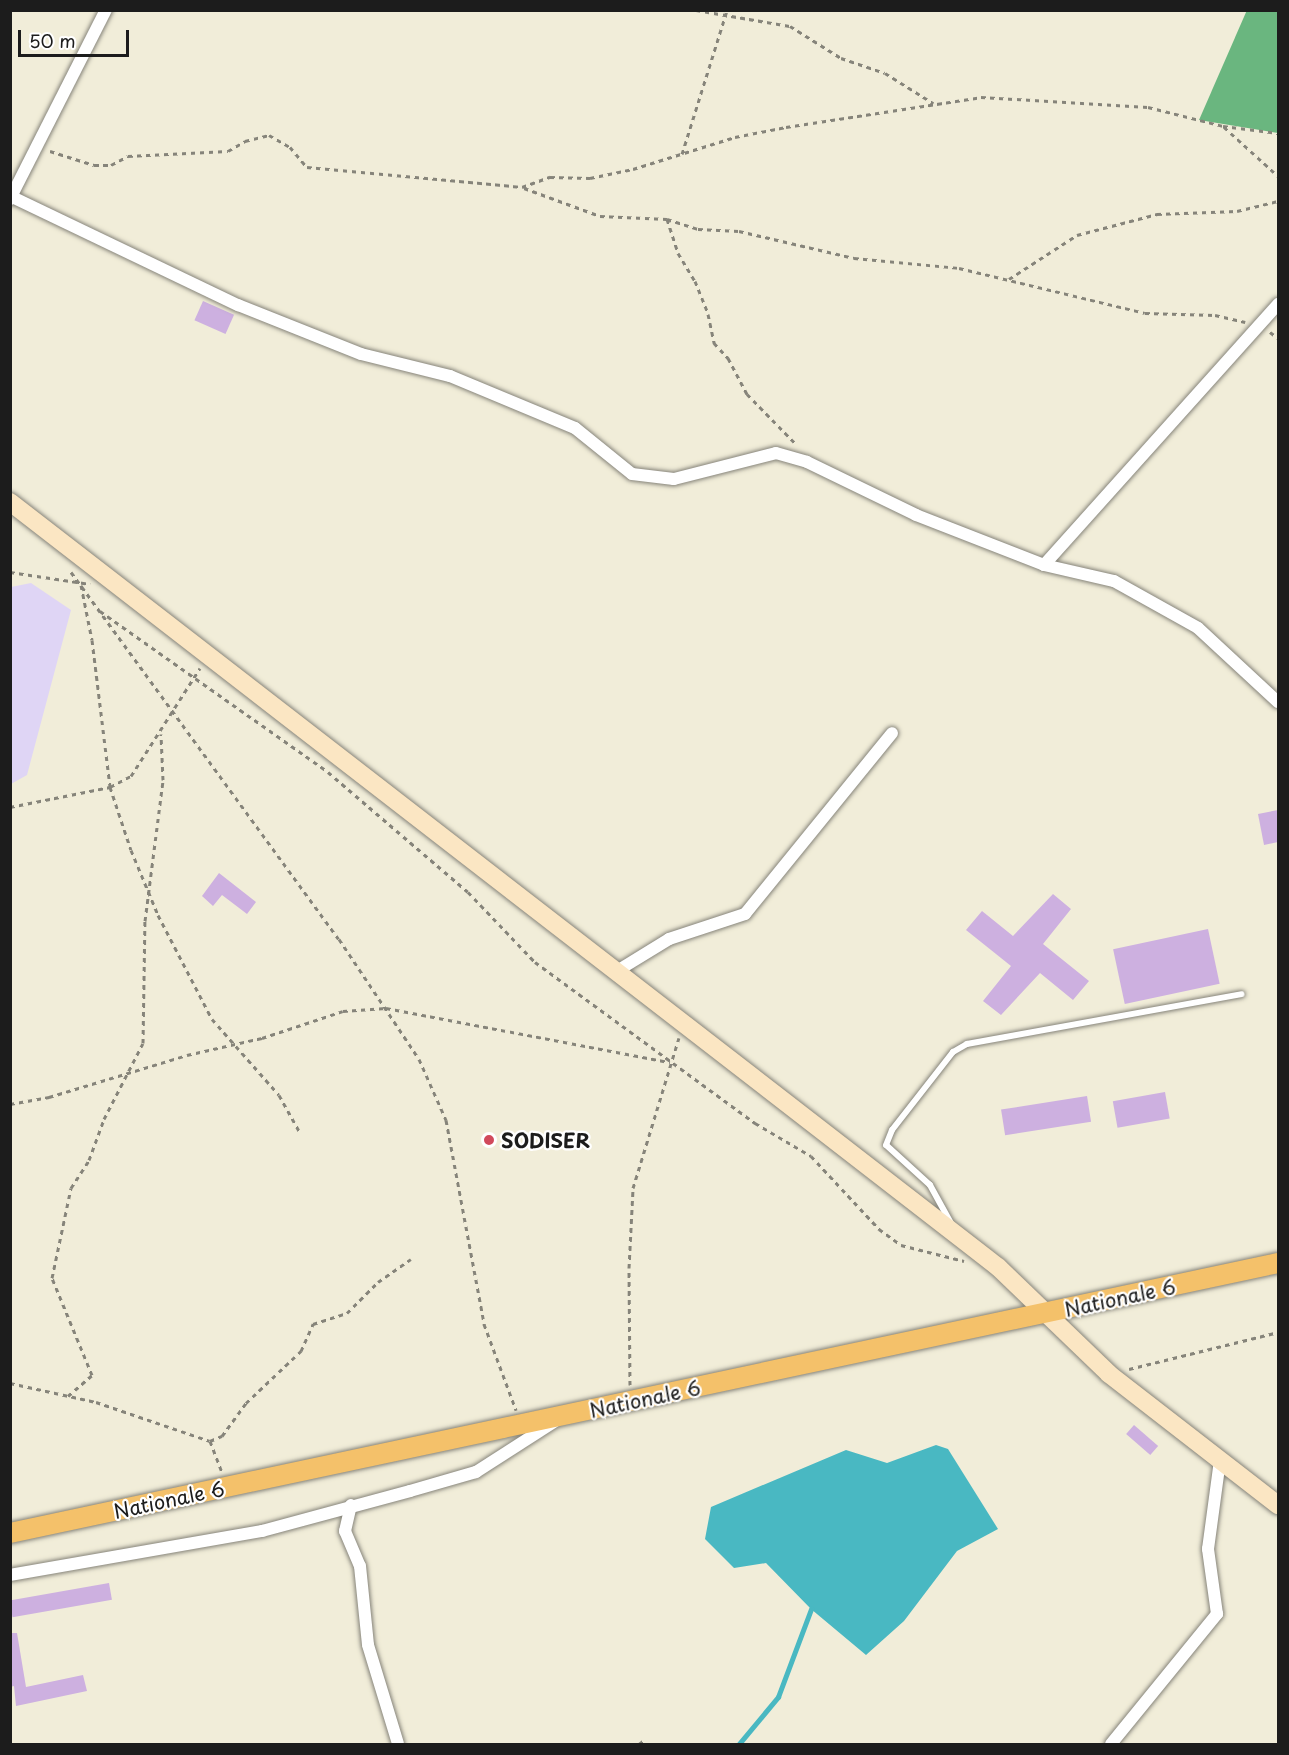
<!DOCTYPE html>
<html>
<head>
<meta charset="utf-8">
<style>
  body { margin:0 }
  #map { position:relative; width:1289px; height:1755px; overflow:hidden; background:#f1edd9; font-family:"Playpen Sans",sans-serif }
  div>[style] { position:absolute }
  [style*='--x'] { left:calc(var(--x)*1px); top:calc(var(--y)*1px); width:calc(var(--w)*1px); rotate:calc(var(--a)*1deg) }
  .built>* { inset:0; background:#dfd5f5 }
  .forest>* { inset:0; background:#6ab67f }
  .water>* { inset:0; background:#49b8c2 }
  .stream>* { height:4.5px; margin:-2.25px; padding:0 2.25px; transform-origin:2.25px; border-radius:2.25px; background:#49b8c2 }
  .building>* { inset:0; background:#cdb0e0; transform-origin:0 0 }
  .path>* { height:3px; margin-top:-1.5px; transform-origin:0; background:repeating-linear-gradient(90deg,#86847a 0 4.5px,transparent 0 9px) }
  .roads { filter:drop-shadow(0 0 2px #86847a) drop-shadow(0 0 2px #86847a) }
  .service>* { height:6px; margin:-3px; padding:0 3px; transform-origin:3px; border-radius:3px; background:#fff }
  .minor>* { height:12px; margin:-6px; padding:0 6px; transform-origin:6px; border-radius:6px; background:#fff }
  .secondary>* { height:18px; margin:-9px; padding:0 9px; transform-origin:9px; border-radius:9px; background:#fbe6c3 }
  .primary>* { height:20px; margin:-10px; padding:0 10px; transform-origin:10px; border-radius:10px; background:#f4c16a }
  .dots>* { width:16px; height:16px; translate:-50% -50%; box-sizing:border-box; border:3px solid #fff; border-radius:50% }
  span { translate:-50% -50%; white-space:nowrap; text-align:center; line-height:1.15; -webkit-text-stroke:4.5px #fff; paint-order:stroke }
  .poi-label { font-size:20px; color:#1c1c1c; font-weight:700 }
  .left { translate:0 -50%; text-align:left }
  .street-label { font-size:20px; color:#1c1c1c }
  .frame { position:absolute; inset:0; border:12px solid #1c1c1c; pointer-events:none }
  .scale { position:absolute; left:18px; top:30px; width:111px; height:27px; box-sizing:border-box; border:3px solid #1c1c1c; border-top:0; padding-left:8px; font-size:18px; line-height:21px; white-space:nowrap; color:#1c1c1c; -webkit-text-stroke:4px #fff; paint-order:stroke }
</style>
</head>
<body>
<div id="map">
  <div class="built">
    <i style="clip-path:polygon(31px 583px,71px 610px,27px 775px,11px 784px,11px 587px)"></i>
  </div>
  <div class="forest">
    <i style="clip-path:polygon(1247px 10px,1278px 11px,1278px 133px,1199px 120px)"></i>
  </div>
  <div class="water">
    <i style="clip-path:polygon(936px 1445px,948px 1449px,998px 1529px,957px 1551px,904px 1621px,866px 1655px,811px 1609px,766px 1563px,734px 1568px,705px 1539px,711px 1507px,846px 1450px,887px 1463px)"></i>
  </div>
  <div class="stream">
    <i style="--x:739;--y:1744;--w:61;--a:-50.3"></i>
    <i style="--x:778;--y:1697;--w:94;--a:-69.4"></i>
  </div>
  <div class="building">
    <i style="left:203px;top:301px;width:34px;height:21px;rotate:24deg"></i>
    <i style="clip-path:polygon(1278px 810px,1278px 842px,1264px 845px,1258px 814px)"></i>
    <i style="clip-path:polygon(219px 873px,256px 902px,247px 914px,222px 895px,213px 906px,202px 896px)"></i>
    <i style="clip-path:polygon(1053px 894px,1071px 909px,1043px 944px,1089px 981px,1073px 1000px,1040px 973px,1001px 1015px,983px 1001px,1011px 966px,966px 930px,982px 911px,1013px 936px)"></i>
    <i style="left:1208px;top:929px;width:56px;height:97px;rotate:78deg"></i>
    <i style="left:1165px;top:1092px;width:27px;height:53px;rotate:80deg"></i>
    <i style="left:1087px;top:1096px;width:26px;height:87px;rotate:81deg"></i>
    <i style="left:1134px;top:1425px;width:32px;height:12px;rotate:41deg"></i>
    <i style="left:109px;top:1583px;width:17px;height:101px;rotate:80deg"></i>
    <i style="clip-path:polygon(10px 1633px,17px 1633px,26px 1687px,83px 1675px,87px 1691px,16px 1706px,14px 1686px,10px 1687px)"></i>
  </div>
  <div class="path">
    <i style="--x:696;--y:10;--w:95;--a:9.7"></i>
    <i style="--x:790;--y:26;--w:60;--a:32.1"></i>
    <i style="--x:841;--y:58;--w:46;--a:18.8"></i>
    <i style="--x:885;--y:73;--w:57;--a:32"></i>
    <i style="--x:1224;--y:127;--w:73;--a:42.2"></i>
    <i style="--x:50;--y:151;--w:46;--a:17.7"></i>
    <i style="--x:94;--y:165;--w:17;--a:0"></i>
    <i style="--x:111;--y:165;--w:19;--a:-28"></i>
    <i style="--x:128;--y:156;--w:100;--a:-2.9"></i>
    <i style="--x:228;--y:151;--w:20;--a:-30"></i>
    <i style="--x:245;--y:141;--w:25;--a:-14"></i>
    <i style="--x:269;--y:135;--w:24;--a:30"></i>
    <i style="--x:290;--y:147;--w:26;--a:50"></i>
    <i style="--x:307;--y:167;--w:216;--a:5.3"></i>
    <i style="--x:522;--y:187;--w:30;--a:-20"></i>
    <i style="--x:550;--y:177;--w:40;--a:1.4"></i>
    <i style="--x:590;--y:178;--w:44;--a:-11.8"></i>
    <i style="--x:633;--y:169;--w:107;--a:-17.4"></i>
    <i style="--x:735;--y:137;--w:52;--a:-11.1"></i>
    <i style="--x:786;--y:127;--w:197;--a:-8.7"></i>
    <i style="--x:981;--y:97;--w:167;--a:3.4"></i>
    <i style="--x:1148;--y:107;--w:77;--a:14.2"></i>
    <i style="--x:1223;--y:126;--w:55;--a:7.3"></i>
    <i style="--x:682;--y:154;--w:151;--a:-72.6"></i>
    <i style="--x:524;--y:188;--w:81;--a:20.2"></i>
    <i style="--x:600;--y:216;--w:67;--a:2.6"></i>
    <i style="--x:667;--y:219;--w:33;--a:18"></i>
    <i style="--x:698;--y:229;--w:41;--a:2.8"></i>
    <i style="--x:739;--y:231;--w:118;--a:13.2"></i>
    <i style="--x:854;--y:258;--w:105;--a:5.4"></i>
    <i style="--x:959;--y:268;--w:191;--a:13.6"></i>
    <i style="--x:1145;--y:313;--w:70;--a:1.6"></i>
    <i style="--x:1215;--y:315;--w:31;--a:13"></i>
    <i style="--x:667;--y:219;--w:36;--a:72"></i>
    <i style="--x:678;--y:253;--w:33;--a:59"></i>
    <i style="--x:695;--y:281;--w:35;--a:68"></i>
    <i style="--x:708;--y:314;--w:30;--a:78"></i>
    <i style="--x:714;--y:343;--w:21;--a:47"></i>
    <i style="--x:728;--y:358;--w:41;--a:62.2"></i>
    <i style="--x:747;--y:394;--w:71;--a:45.6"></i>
    <i style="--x:1009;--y:279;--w:81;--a:-32.9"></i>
    <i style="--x:1077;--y:235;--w:83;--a:-14.7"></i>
    <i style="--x:1157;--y:214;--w:80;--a:-2.1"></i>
    <i style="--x:1237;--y:211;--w:42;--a:-13.7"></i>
    <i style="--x:1270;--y:332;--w:10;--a:37"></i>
    <i style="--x:10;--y:572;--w:81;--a:8.5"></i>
    <i style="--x:71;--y:572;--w:454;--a:53.9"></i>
    <i style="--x:339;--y:939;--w:144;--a:56.3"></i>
    <i style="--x:419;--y:1059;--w:67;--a:66.1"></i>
    <i style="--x:446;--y:1120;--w:208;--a:79.4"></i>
    <i style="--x:484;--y:1324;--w:92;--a:69.6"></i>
    <i style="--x:81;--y:585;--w:56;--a:78.7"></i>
    <i style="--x:92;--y:640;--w:148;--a:83"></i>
    <i style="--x:110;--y:787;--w:66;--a:71.6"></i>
    <i style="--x:131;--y:850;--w:70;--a:67.4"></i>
    <i style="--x:158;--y:915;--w:117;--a:62.6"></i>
    <i style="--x:212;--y:1019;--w:101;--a:48.6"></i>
    <i style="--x:279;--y:1095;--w:41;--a:60.9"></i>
    <i style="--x:100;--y:611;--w:279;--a:35.2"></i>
    <i style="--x:328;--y:772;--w:184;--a:40.6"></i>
    <i style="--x:468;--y:892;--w:97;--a:46.3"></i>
    <i style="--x:535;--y:962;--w:273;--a:36.2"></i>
    <i style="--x:755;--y:1123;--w:65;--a:30.5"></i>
    <i style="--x:811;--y:1156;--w:100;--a:47"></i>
    <i style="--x:879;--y:1229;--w:27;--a:36"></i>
    <i style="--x:901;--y:1245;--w:65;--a:14.3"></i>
    <i style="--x:10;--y:807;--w:102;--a:-11.3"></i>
    <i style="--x:110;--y:787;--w:24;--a:-28"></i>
    <i style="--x:131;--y:776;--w:128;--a:-57.4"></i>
    <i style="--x:10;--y:1104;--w:40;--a:-10"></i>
    <i style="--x:49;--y:1097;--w:144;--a:-16.9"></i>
    <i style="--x:187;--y:1055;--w:77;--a:-12.8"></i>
    <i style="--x:262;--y:1038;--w:85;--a:-18.4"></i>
    <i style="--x:343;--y:1011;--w:43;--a:-4"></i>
    <i style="--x:386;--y:1008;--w:289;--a:10.8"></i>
    <i style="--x:1129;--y:1369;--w:154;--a:-13.9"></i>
    <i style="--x:10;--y:1383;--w:88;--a:12.5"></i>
    <i style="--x:96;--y:1402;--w:120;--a:18.9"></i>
    <i style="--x:210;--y:1441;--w:13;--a:-23"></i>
    <i style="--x:222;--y:1436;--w:41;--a:-54"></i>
    <i style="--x:246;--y:1403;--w:76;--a:-43.4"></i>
    <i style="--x:301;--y:1351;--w:30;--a:-66"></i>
    <i style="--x:313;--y:1324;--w:36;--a:-18"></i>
    <i style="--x:347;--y:1313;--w:44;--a:-45"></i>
    <i style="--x:378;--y:1282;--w:40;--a:-34.9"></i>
    <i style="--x:630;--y:1385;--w:117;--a:-90.5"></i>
    <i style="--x:629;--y:1268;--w:80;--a:-87.1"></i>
    <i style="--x:633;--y:1188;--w:157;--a:-73"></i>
    <i style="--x:68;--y:1396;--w:32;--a:-41"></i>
    <i style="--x:92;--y:1375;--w:105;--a:-112.4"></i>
    <i style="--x:52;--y:1278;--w:92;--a:-78.1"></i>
    <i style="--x:71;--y:1188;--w:33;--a:-57"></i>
    <i style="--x:89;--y:1160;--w:44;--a:-69.9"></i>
    <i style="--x:104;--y:1119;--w:85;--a:-62.8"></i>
    <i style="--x:143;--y:1043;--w:122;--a:-89.1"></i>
    <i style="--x:145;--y:921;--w:142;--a:-82.7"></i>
    <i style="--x:163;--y:780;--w:46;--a:-92.5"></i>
    <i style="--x:210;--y:1441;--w:33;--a:69"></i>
    <i style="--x:639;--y:1744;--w:5;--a:-37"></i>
  </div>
  <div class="roads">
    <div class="service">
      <i style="--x:952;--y:1225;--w:46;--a:-118.8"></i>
      <i style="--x:930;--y:1185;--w:59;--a:-137.7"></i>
      <i style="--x:886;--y:1145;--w:16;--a:-68"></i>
      <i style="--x:892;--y:1130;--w:99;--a:-52"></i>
      <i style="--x:953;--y:1052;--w:16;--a:-30"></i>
      <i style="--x:967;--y:1044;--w:279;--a:-10.3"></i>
    </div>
    <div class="minor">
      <i style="--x:10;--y:196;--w:253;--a:25.6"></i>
      <i style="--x:238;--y:305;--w:132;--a:21.7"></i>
      <i style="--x:361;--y:354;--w:92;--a:13.9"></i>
      <i style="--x:450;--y:376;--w:135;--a:22.6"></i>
      <i style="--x:575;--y:428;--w:73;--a:38.9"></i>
      <i style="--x:632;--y:474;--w:42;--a:6.8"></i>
      <i style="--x:674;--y:479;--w:105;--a:-14.3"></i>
      <i style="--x:776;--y:453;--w:32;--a:16"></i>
      <i style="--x:807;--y:462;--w:121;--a:25.9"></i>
      <i style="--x:916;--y:515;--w:137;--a:21.3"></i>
      <i style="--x:1044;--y:565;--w:72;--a:12.9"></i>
      <i style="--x:1114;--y:581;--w:96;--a:29.2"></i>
      <i style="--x:1198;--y:628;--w:109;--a:42.8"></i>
      <i style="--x:10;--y:199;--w:212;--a:-63.1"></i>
      <i style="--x:1044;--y:565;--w:351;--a:-48.1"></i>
      <i style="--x:617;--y:971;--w:61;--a:-31.6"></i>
      <i style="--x:669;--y:939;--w:80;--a:-18.2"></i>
      <i style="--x:745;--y:914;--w:233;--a:-50.9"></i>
      <i style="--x:351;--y:1505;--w:27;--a:103"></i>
      <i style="--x:345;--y:1531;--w:38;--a:67"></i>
      <i style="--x:360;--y:1566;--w:79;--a:84.2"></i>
      <i style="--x:368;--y:1645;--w:103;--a:73.1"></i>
      <i style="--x:10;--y:1575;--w:256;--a:-9.9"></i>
      <i style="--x:262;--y:1531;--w:153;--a:-15.1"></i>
      <i style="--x:410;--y:1491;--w:69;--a:-16.1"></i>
      <i style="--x:476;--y:1472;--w:93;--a:-32.7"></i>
      <i style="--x:1111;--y:1744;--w:168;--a:-50.8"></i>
      <i style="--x:1217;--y:1614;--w:66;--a:-97.9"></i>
      <i style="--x:1208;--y:1549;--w:90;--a:-82.3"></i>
    </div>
    <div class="secondary">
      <i style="--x:10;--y:502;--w:1250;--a:37.75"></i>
      <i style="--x:998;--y:1267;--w:154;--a:43.9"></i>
      <i style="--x:1109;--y:1374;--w:214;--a:37.8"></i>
    </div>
    <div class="primary">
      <i style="--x:10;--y:1533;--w:1296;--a:-12.02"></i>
    </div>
  </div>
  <div class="dots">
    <i style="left:489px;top:1140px;background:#d1495b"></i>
  </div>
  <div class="poi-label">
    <span class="left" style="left:501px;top:1140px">SODISER</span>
  </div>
  <div class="street-label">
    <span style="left:1120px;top:1298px;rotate:-12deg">Nationale 6</span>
    <span style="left:645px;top:1399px;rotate:-12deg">Nationale 6</span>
    <span style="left:169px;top:1500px;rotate:-12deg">Nationale 6</span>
  </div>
  <div class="frame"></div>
  <div class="scale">50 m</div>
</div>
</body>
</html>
